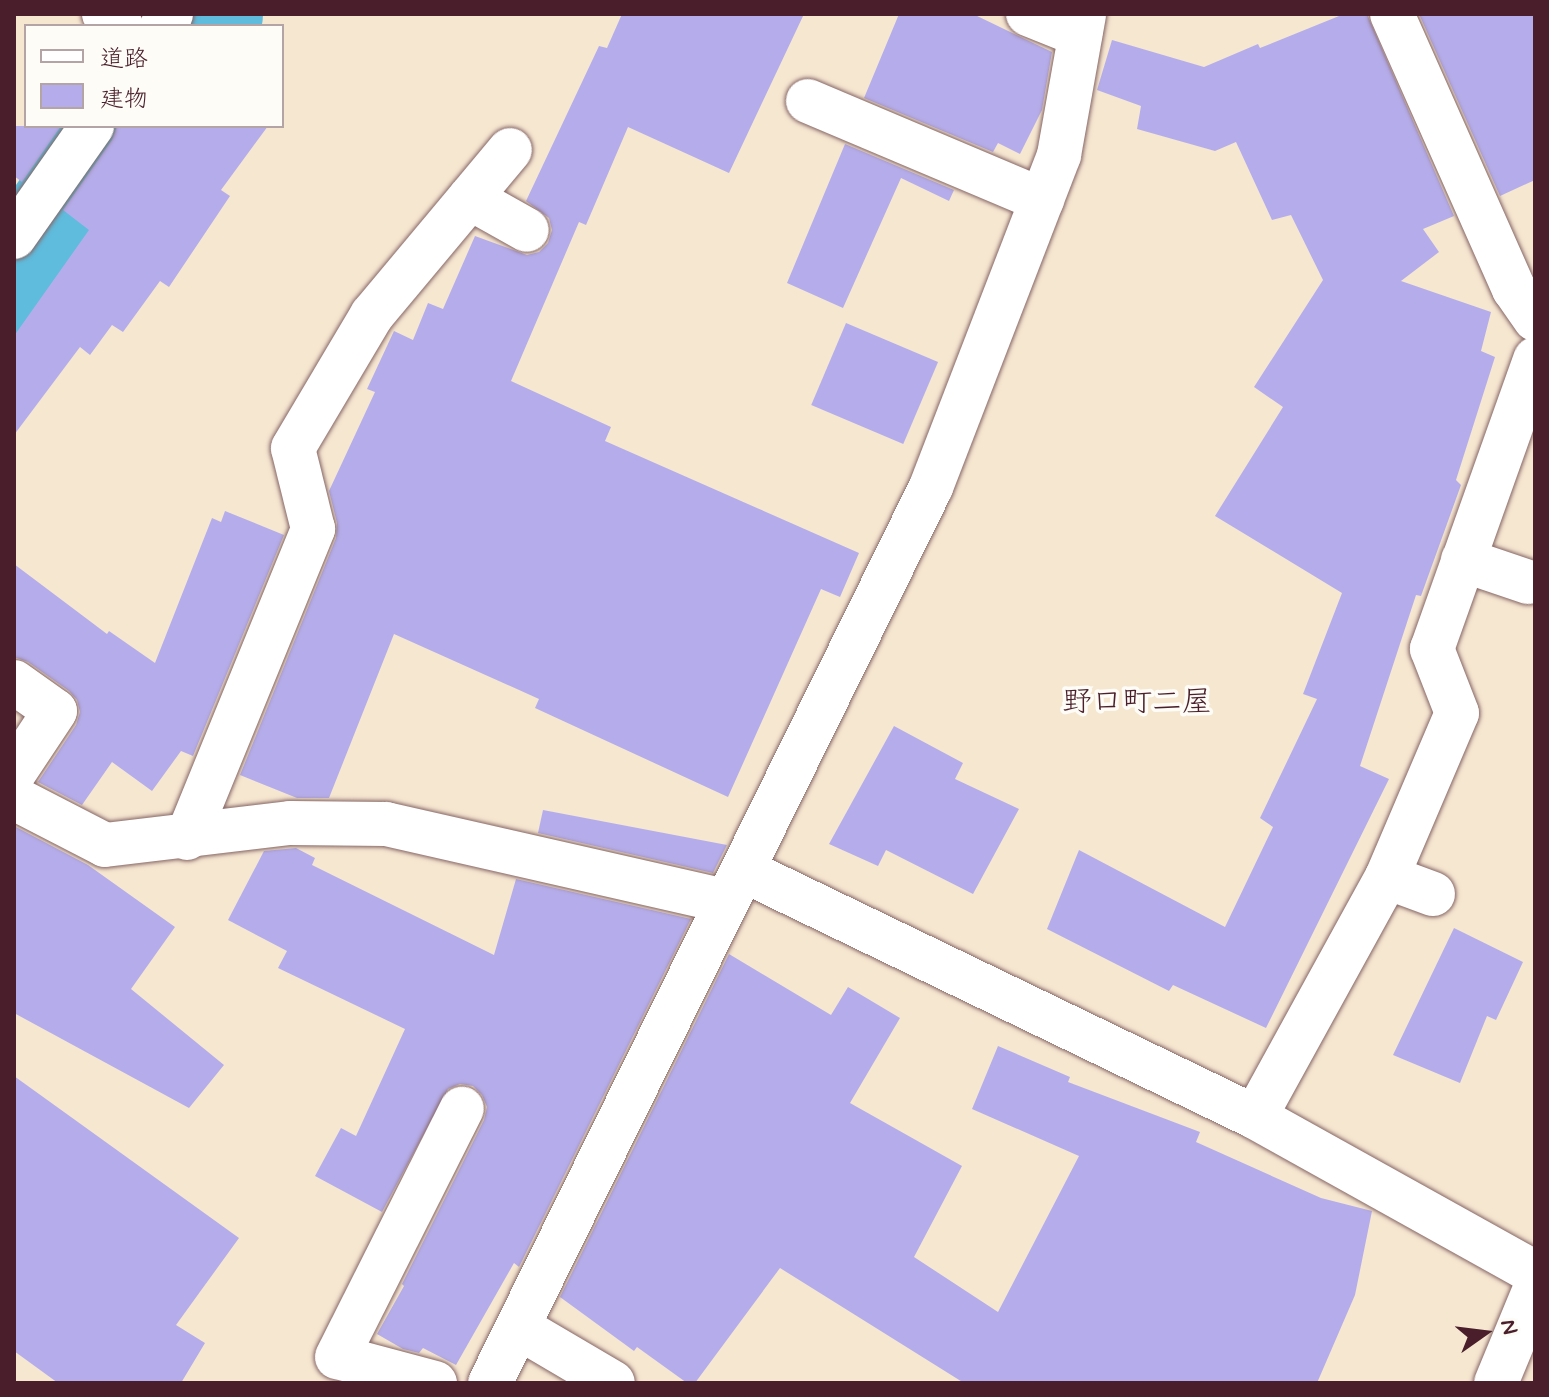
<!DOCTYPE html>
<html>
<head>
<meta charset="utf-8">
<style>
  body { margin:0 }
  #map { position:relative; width:1549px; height:1397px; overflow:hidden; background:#f6e7d1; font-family:Mynerve,"Klee One",sans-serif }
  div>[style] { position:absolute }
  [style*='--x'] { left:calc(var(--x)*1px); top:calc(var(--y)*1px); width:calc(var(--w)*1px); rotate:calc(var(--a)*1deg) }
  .river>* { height:114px; margin:-57px; padding:0 57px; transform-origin:57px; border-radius:57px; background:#5fbcdd }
  .building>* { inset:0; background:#b5adeb; transform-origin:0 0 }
  .roads { filter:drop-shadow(0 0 2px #866565) drop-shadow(0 0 2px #866565) }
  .minor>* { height:44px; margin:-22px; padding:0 22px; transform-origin:22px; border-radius:22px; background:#fff }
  span { translate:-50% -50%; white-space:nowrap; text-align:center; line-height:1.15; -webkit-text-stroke:7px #fdfcf7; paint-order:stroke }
  .quarter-label { font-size:30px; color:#4a1f2b }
  .frame { position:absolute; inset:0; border:16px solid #4a1f2b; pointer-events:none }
  .legend { position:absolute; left:24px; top:24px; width:260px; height:104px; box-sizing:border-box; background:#fdfcf7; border:2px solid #b5a4a5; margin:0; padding:10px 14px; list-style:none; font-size:24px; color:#4a1f2b }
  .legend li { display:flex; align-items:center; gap:16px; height:40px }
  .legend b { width:40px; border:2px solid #b5a4a5 }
  .north { position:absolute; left:1445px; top:1293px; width:80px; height:80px; -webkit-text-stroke:6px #fdfcf7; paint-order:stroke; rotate:76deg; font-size:22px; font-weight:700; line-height:32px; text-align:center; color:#4a1f2b }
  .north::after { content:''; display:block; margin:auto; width:28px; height:36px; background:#4a1f2b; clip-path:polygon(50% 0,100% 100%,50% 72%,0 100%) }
</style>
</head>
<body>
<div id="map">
  <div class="river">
    <i style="--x:197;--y:26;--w:15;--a:-53"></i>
    <i style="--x:14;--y:287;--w:197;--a:-54.9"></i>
  </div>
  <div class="building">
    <i style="clip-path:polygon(622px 14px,804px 14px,729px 173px,628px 127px,586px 225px,579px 222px,511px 381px,611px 427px,605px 441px,859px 553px,840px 597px,821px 589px,728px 797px,535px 708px,539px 699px,394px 634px,329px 798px,297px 798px,240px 775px,336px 538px,337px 523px,329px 491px,375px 392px,367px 389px,394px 331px,413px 340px,428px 303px,443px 309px,475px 236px,527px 255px,539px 252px,548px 243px,552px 230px,549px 218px,526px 201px,599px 46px,607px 48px)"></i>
    <i style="clip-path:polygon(899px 14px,973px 14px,1052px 52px,1042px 110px,1020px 154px,998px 143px,993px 152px,864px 98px)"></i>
    <i style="clip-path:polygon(1344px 14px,1367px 14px,1454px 216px,1423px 229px,1439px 252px,1401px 281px,1491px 312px,1481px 351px,1495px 357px,1456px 480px,1461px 485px,1421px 596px,1416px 595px,1360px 766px,1389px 779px,1266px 1028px,1173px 985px,1169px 991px,1047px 929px,1079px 850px,1225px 927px,1273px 827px,1260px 818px,1317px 699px,1303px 694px,1342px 593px,1215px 516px,1283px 407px,1254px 387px,1323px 280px,1291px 215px,1272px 220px,1236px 142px,1215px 151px,1137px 129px,1141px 106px,1097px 90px,1112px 40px,1204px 67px,1258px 44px,1260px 48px)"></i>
    <i style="clip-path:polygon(1419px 14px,1535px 14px,1535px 180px,1500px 196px)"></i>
    <i style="clip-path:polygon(14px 126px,61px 126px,22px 182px,14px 176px)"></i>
    <i style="clip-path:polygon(117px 126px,268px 126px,221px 190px,230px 196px,169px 287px,160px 281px,123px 332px,112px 325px,90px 355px,80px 347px,14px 435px,14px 336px,89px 230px,63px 210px,112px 140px)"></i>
    <i style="clip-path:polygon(845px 144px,954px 190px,949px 201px,901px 178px,843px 308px,787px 283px)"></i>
    <i style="left:846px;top:323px;width:100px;height:89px;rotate:23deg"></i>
    <i style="clip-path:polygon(225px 511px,284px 535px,193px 756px,181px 751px,152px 791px,112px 762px,82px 805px,38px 782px,76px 725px,80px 712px,77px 700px,69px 691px,28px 662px,14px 657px,14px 564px,107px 634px,109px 631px,155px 663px,212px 518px,221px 522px)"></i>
    <i style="clip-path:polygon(894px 726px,963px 763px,955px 779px,1019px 809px,973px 894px,886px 850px,878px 866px,829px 844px)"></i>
    <i style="clip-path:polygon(543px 810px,727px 845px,713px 873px,538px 833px)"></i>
    <i style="clip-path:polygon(14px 826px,88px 865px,175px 927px,131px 989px,224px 1065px,189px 1108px,14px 1013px)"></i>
    <i style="clip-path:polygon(296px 848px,315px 858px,312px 865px,494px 955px,516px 879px,691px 919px,519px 1267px,514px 1263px,456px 1365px,423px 1348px,419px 1353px,403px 1349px,377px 1334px,404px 1286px,402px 1284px,484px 1120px,487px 1107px,482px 1095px,473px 1086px,460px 1084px,448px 1089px,382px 1212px,315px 1176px,341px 1128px,356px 1136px,405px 1029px,278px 968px,287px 951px,228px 920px,264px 851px)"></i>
    <i style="clip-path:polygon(1454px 928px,1523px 962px,1496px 1020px,1487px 1016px,1460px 1083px,1393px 1055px)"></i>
    <i style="clip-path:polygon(729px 954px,831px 1015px,848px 987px,900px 1018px,850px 1103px,962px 1166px,914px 1257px,998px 1312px,1079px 1156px,972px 1109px,998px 1046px,1070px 1077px,1068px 1082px,1200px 1132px,1196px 1142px,1321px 1198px,1372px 1211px,1355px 1295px,1317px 1383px,964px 1383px,780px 1268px,695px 1383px,687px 1383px,637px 1347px,634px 1351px,560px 1297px)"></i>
    <i style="clip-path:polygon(14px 1076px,239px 1238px,176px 1325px,205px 1343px,181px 1383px,58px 1383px,14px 1351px)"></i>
  </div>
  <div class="roads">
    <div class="minor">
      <i style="--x:104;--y:14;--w:21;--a:35"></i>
      <i style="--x:1028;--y:14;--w:56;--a:22"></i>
      <i style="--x:1392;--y:14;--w:301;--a:66.1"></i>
      <i style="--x:1514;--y:289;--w:37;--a:55"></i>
      <i style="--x:162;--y:26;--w:15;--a:-53"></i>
      <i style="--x:808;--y:101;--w:254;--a:22.9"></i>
      <i style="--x:470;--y:198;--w:65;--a:29.3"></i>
      <i style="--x:14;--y:237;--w:136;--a:-54.9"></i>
      <i style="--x:1463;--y:560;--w:69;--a:18.7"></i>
      <i style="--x:14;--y:682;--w:50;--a:35.3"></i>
      <i style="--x:55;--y:711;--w:74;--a:123.5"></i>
      <i style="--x:14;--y:798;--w:102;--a:27.3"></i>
      <i style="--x:105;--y:845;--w:186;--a:-6.8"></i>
      <i style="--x:290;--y:823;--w:96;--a:0.6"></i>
      <i style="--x:386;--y:824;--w:348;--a:12.8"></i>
      <i style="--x:187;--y:838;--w:334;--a:-67.8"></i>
      <i style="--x:313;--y:529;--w:83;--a:-103.9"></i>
      <i style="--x:293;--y:448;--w:155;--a:-59.3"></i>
      <i style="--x:372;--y:315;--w:215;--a:-50.1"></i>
      <i style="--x:743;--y:870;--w:568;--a:25.75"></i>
      <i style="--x:1255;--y:1117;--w:321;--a:29.1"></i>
      <i style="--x:1387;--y:877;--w:49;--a:20.3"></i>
      <i style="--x:1255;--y:1117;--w:274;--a:-61.2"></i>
      <i style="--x:1387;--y:877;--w:178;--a:-66.9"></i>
      <i style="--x:1457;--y:713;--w:69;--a:-111.3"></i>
      <i style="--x:1432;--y:649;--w:308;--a:-70.4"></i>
      <i style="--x:518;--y:1327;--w:110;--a:30.5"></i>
      <i style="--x:435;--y:1383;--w:101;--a:-165.1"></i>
      <i style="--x:337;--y:1357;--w:278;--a:-63.3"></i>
      <i style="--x:490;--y:1383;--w:999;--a:-63.79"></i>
      <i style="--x:931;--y:487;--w:356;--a:-68.9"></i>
      <i style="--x:1059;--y:155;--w:143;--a:-79.9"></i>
      <i style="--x:1496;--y:1383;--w:102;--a:-67.5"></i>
    </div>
  </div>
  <div class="quarter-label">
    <span style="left:1137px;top:703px">野口町二屋</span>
  </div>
  <div class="frame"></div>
  <ul class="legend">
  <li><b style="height:10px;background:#fff"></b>道路</li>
  <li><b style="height:22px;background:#b5adeb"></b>建物</li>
  </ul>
  <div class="north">N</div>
</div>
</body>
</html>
